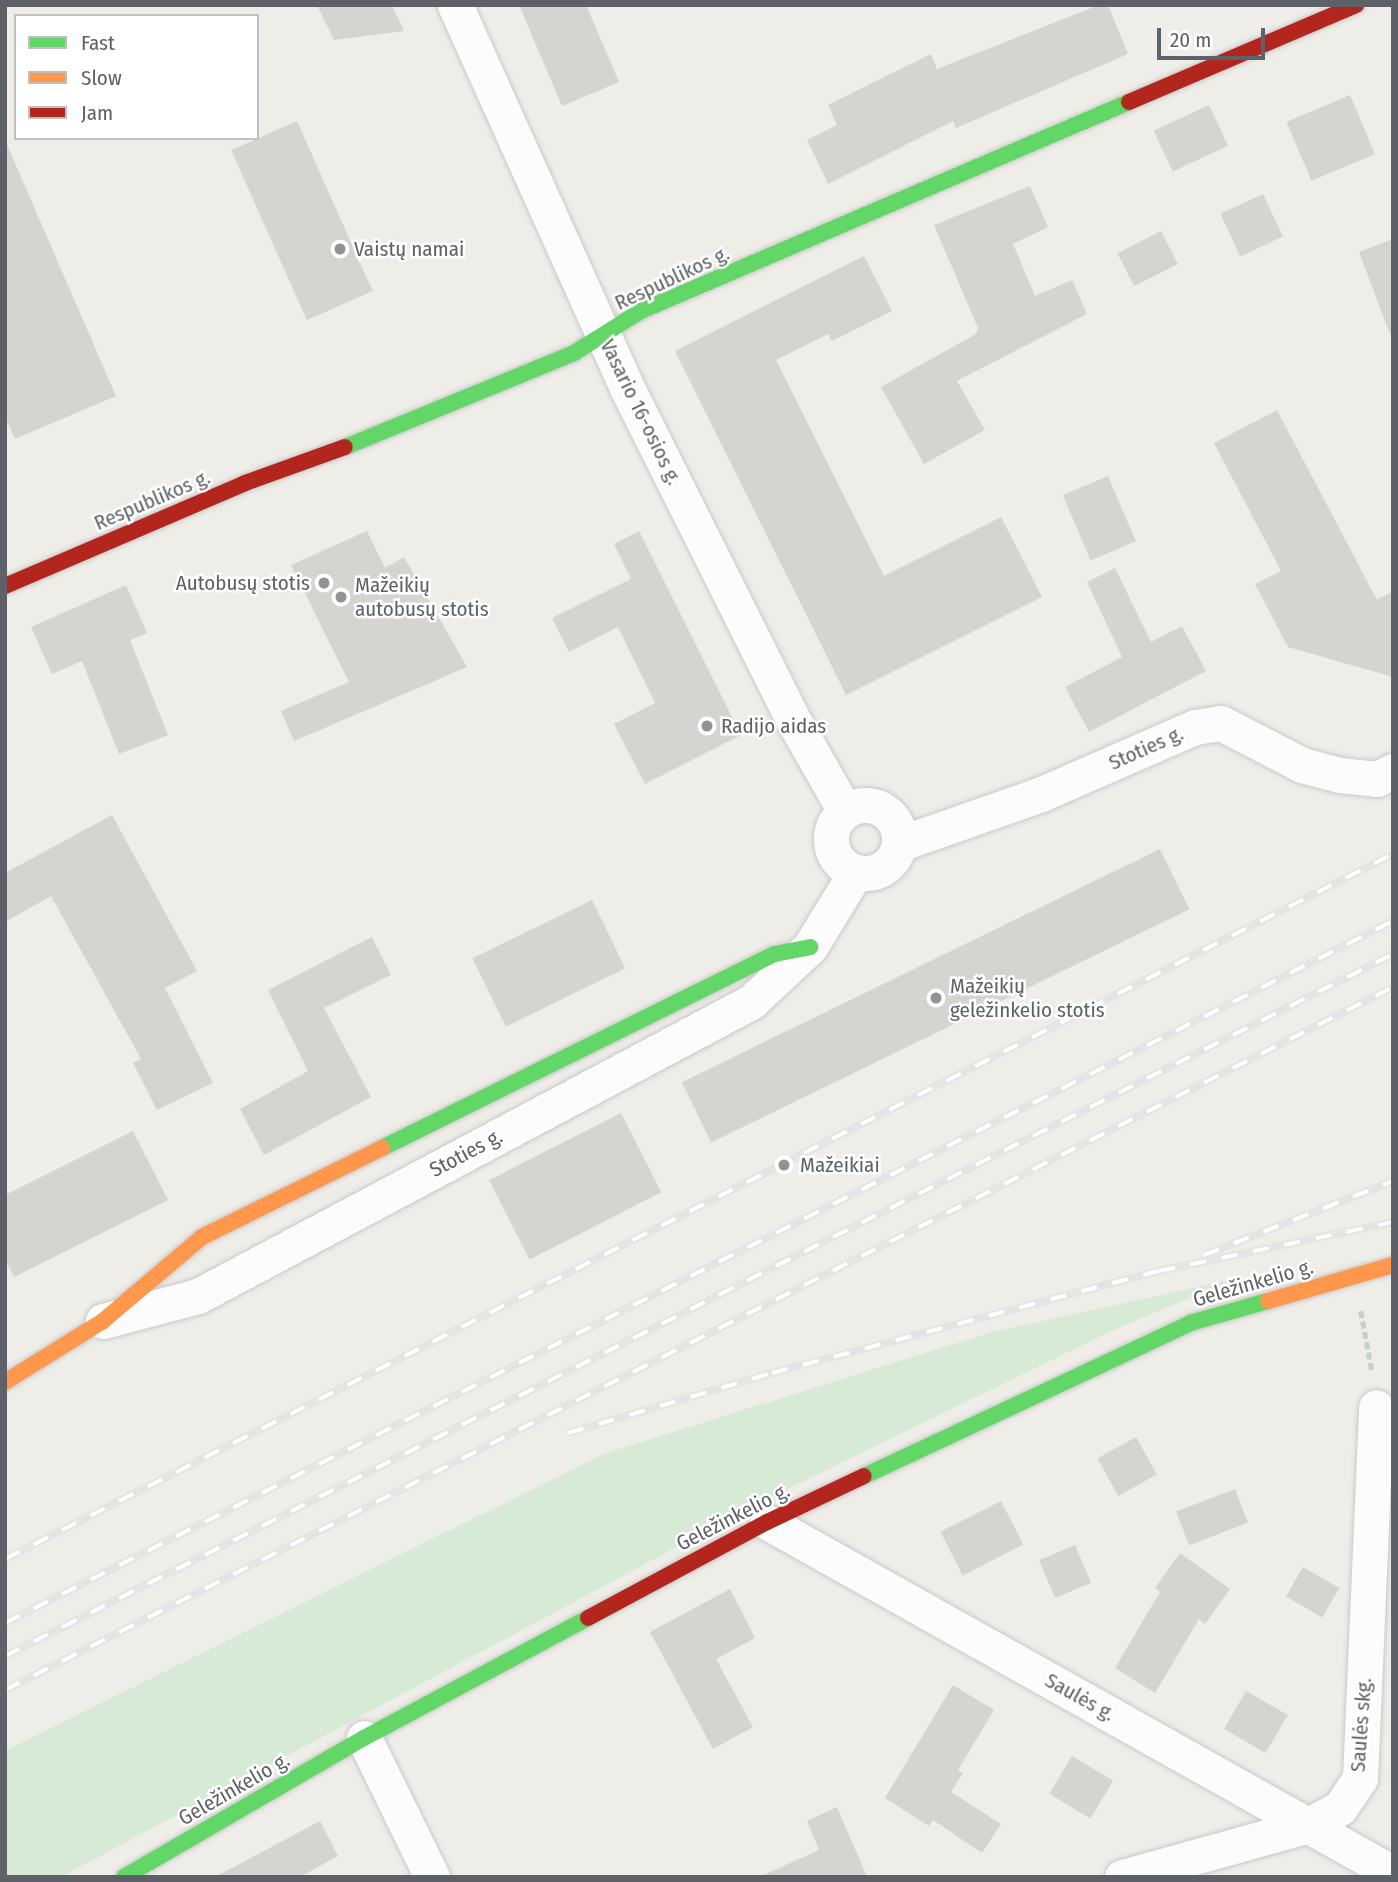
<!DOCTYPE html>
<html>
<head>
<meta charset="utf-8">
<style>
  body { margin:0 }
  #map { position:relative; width:1398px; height:1882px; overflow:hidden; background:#eeede8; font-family:"Fira Sans Condensed",sans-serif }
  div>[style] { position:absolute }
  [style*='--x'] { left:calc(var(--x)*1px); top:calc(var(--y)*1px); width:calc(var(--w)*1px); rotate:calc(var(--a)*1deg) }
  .green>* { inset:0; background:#d6ead5 }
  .building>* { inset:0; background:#d5d4d1; transform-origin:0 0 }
  .path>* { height:4.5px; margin-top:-2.25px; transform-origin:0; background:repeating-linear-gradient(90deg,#cacecb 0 7px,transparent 0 10.5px) }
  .roads { filter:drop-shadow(0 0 2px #cac9c9) drop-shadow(0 0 2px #cac9c9) }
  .street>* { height:35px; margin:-17.5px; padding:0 17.5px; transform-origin:17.5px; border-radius:17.5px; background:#fcfcfc }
  .street>.ring { margin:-17.5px; padding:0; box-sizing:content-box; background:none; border:35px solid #fcfcfc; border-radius:50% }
  .fast>* { height:16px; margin:-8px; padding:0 8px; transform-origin:8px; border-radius:8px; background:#63d668 }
  .slow>* { height:16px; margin:-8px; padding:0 8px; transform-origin:8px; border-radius:8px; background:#ff974d }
  .jam>* { height:16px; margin:-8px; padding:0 8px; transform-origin:8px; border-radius:8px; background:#b3261e }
  .rail>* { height:8px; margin-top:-4px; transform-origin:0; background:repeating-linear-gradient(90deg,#fff 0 16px,#e4e4e4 0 32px); box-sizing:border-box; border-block:2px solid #e4e4e4 }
  .dots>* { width:19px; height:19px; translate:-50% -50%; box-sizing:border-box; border:4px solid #fff; border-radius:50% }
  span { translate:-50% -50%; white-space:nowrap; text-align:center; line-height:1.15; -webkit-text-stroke:5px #fff; paint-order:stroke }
  .poi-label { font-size:21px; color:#5e6167 }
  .left { translate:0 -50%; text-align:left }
  .right { translate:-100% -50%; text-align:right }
  .street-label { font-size:21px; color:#5e6167 }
  .frame { position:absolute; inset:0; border:7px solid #5e6167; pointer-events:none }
  .legend { position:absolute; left:14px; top:14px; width:245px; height:126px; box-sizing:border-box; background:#fff; border:2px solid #bfc0c2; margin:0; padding:9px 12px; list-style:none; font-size:21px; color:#5e6167 }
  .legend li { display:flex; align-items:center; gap:14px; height:35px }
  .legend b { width:35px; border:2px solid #bfc0c2 }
  .scale { position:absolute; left:1157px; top:28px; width:108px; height:32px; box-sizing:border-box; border:4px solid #5e6167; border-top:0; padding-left:9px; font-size:21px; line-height:24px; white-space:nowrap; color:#5e6167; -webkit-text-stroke:5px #fff; paint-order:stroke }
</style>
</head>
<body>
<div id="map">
  <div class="green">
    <i style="clip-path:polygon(1235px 1279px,1109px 1332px,757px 1504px,61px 1877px,5px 1877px,5px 1751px,603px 1454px,992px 1332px)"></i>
  </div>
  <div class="building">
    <i style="clip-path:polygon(317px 5px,392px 5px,404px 31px,334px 40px)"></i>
    <i style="clip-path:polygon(519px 5px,586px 5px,619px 82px,562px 106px)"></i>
    <i style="clip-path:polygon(1099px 5px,1108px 5px,1128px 54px,956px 128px,953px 121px,828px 184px,807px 140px,837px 125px,828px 105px,931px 54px,937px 69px)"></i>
    <i style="left:1350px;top:95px;width:64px;height:69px;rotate:67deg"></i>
    <i style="left:1209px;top:105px;width:45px;height:61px;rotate:65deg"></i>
    <i style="left:297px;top:121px;width:186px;height:72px;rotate:66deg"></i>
    <i style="clip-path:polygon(5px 140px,116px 396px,15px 439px,5px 417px)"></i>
    <i style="clip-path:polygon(1030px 186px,1048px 227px,1013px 244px,1035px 296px,1072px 280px,1087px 314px,957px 381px,985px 430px,924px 464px,881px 387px,976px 334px,978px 328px,934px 225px)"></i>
    <i style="left:1263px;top:194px;width:47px;height:47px;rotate:65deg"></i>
    <i style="left:1161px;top:231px;width:37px;height:49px;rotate:63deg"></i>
    <i style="clip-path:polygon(1393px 239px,1393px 334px,1390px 334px,1359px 252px)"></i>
    <i style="clip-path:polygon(864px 256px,892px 311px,832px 341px,828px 334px,776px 360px,884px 576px,1001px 517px,1042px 597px,846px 695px,675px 351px)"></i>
    <i style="clip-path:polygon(1277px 410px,1377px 600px,1393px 591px,1393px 677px,1288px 647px,1255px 584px,1281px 571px,1214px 443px)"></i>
    <i style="left:1108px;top:476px;width:71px;height:49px;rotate:67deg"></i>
    <i style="clip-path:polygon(367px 531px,385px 568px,404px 557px,467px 667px,294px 741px,281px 711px,349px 682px,291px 565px)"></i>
    <i style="clip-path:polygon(639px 531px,741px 735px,645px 784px,614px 724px,655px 703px,618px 627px,569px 652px,552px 618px,631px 579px,614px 544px)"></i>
    <i style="clip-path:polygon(1115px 568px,1151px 642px,1182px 626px,1206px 671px,1089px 732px,1065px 687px,1122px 657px,1087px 582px)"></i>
    <i style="clip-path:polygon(126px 585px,147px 633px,130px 640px,168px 735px,119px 754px,82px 661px,52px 674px,31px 627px)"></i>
    <i style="clip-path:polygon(112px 815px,197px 971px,165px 988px,213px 1083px,157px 1110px,133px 1063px,141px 1059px,51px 896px,5px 922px,5px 873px)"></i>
    <i style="left:1160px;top:849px;width:67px;height:532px;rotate:64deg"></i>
    <i style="left:592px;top:900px;width:76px;height:133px;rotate:64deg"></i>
    <i style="clip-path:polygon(372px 937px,391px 975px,324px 1008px,371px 1097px,264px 1155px,240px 1109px,308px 1071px,268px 990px)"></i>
    <i style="left:621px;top:1113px;width:89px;height:148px;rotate:63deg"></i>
    <i style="clip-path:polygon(133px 1131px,168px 1200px,14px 1277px,5px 1259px,5px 1195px)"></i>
    <i style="left:1136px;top:1437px;width:43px;height:44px;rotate:61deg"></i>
    <i style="left:1235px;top:1489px;width:36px;height:63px;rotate:69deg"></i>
    <i style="left:1001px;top:1501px;width:49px;height:68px;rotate:63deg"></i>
    <i style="left:1075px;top:1545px;width:41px;height:39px;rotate:67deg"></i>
    <i style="clip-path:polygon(1180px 1553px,1230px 1589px,1205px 1624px,1199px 1619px,1155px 1693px,1115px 1668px,1160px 1592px,1155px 1588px)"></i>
    <i style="left:1303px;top:1567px;width:42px;height:34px;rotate:30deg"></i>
    <i style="clip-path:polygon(730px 1589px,755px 1638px,716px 1659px,753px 1727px,713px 1749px,650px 1632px)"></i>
    <i style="clip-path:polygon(953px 1685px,994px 1710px,958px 1770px,963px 1773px,951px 1792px,1001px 1824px,982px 1853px,933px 1820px,929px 1826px,885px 1798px)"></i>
    <i style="left:1246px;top:1691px;width:48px;height:44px;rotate:30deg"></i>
    <i style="left:1072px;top:1756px;width:48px;height:44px;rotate:31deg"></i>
    <i style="clip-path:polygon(837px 1807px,867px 1877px,759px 1877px,819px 1850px,807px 1821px)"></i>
    <i style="clip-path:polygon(320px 1821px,338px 1856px,300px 1877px,215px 1877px)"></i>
  </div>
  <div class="path">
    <i style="--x:1361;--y:1311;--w:61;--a:79.6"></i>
  </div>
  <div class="roads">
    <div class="street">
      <i style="--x:455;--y:5;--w:420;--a:65.8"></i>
      <i style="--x:627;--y:388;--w:377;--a:63.4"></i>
      <i style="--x:796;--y:725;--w:99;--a:60.3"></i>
      <i class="ring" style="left:831px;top:805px;width:33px;height:33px"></i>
      <i style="--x:899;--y:844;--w:148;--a:-19.3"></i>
      <i style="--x:1039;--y:795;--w:170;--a:-23.6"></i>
      <i style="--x:1195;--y:727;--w:26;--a:-9"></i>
      <i style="--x:1221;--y:723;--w:91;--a:27.4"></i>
      <i style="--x:1302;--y:765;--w:39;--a:15"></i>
      <i style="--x:1340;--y:775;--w:37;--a:6"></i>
      <i style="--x:1377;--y:779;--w:18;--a:-27"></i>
      <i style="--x:103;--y:1321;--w:98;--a:-14.7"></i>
      <i style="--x:198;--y:1296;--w:626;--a:-28"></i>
      <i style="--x:751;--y:1002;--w:81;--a:-43"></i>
      <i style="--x:810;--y:947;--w:88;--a:-58.5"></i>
      <i style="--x:767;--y:1522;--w:718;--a:29.28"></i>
      <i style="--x:364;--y:1738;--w:155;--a:63.9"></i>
      <i style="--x:1122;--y:1877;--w:194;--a:-15.5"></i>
      <i style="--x:1309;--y:1825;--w:35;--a:-29"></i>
      <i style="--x:1340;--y:1808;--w:36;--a:-56"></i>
      <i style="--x:1360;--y:1778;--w:371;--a:-87.5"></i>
    </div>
    <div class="fast">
      <i style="--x:345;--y:447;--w:248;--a:-22.3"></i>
      <i style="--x:574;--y:353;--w:79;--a:-32.1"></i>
      <i style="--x:641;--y:311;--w:531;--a:-23.18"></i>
      <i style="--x:382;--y:1148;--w:438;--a:-26.3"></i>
      <i style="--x:775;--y:954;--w:36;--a:-11"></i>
      <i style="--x:864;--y:1476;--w:360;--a:-25.1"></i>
      <i style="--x:1190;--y:1323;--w:81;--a:-15.8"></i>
      <i style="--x:124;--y:1877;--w:277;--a:-30.1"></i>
      <i style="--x:364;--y:1738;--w:254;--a:-28.2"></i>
    </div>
    <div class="slow">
      <i style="--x:1268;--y:1301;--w:130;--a:-16.1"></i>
      <i style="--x:5;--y:1382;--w:115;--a:-31.9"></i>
      <i style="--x:103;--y:1321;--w:130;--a:-40.3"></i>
      <i style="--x:202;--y:1237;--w:201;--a:-26.3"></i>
    </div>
    <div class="jam">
      <i style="--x:1129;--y:102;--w:247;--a:-23.1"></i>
      <i style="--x:5;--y:586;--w:261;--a:-23.2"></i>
      <i style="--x:245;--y:483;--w:106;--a:-19.8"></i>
      <i style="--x:588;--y:1618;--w:203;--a:-28.2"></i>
      <i style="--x:767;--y:1522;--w:107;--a:-25.4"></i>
    </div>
  </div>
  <div class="rail">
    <i style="--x:1204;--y:1255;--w:203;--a:-21.4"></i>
    <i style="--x:568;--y:1433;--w:213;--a:-16.4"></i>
    <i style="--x:772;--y:1373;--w:400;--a:-14.8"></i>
    <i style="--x:1159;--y:1271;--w:239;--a:-11.8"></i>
    <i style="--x:5;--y:1559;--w:1557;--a:-26.93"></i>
    <i style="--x:5;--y:1623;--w:1555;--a:-26.83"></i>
    <i style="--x:5;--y:1656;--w:1555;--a:-26.83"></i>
    <i style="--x:5;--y:1690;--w:1556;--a:-26.86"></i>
  </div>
  <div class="dots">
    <i style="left:340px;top:249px;background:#909294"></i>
    <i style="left:324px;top:583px;background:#909294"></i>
    <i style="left:341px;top:597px;background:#909294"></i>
    <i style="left:707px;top:726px;background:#909294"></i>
    <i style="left:936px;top:998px;background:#909294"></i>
    <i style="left:784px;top:1165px;background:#909294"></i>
  </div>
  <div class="poi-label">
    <span class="left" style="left:354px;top:249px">Vaistų namai</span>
    <span class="right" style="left:310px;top:583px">Autobusų stotis</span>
    <span class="left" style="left:355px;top:597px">Mažeikių<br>autobusų stotis</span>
    <span class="left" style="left:721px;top:726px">Radijo aidas</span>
    <span class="left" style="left:950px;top:998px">Mažeikių<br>geležinkelio stotis</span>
    <span class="left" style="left:800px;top:1165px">Mažeikiai</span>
  </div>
  <div class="street-label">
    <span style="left:672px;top:278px;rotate:-25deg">Respublikos g.</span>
    <span style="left:641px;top:412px;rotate:64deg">Vasario 16-osios g.</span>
    <span style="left:152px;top:500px;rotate:-23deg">Respublikos g.</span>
    <span style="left:1146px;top:748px;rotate:-24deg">Stoties g.</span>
    <span style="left:466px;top:1153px;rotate:-28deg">Stoties g.</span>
    <span style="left:1253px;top:1283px;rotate:-16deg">Geležinkelio g.</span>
    <span style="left:733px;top:1517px;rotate:-27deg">Geležinkelio g.</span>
    <span style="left:1080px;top:1697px;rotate:29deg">Saulės g.</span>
    <span style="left:1361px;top:1725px;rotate:-86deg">Saulės skg.</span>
    <span style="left:234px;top:1789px;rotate:-30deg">Geležinkelio g.</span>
  </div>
  <div class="frame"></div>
  <ul class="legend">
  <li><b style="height:9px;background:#63d668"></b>Fast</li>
  <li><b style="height:9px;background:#ff974d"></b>Slow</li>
  <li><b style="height:9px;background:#b3261e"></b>Jam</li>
  </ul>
  <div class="scale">20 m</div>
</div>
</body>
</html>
